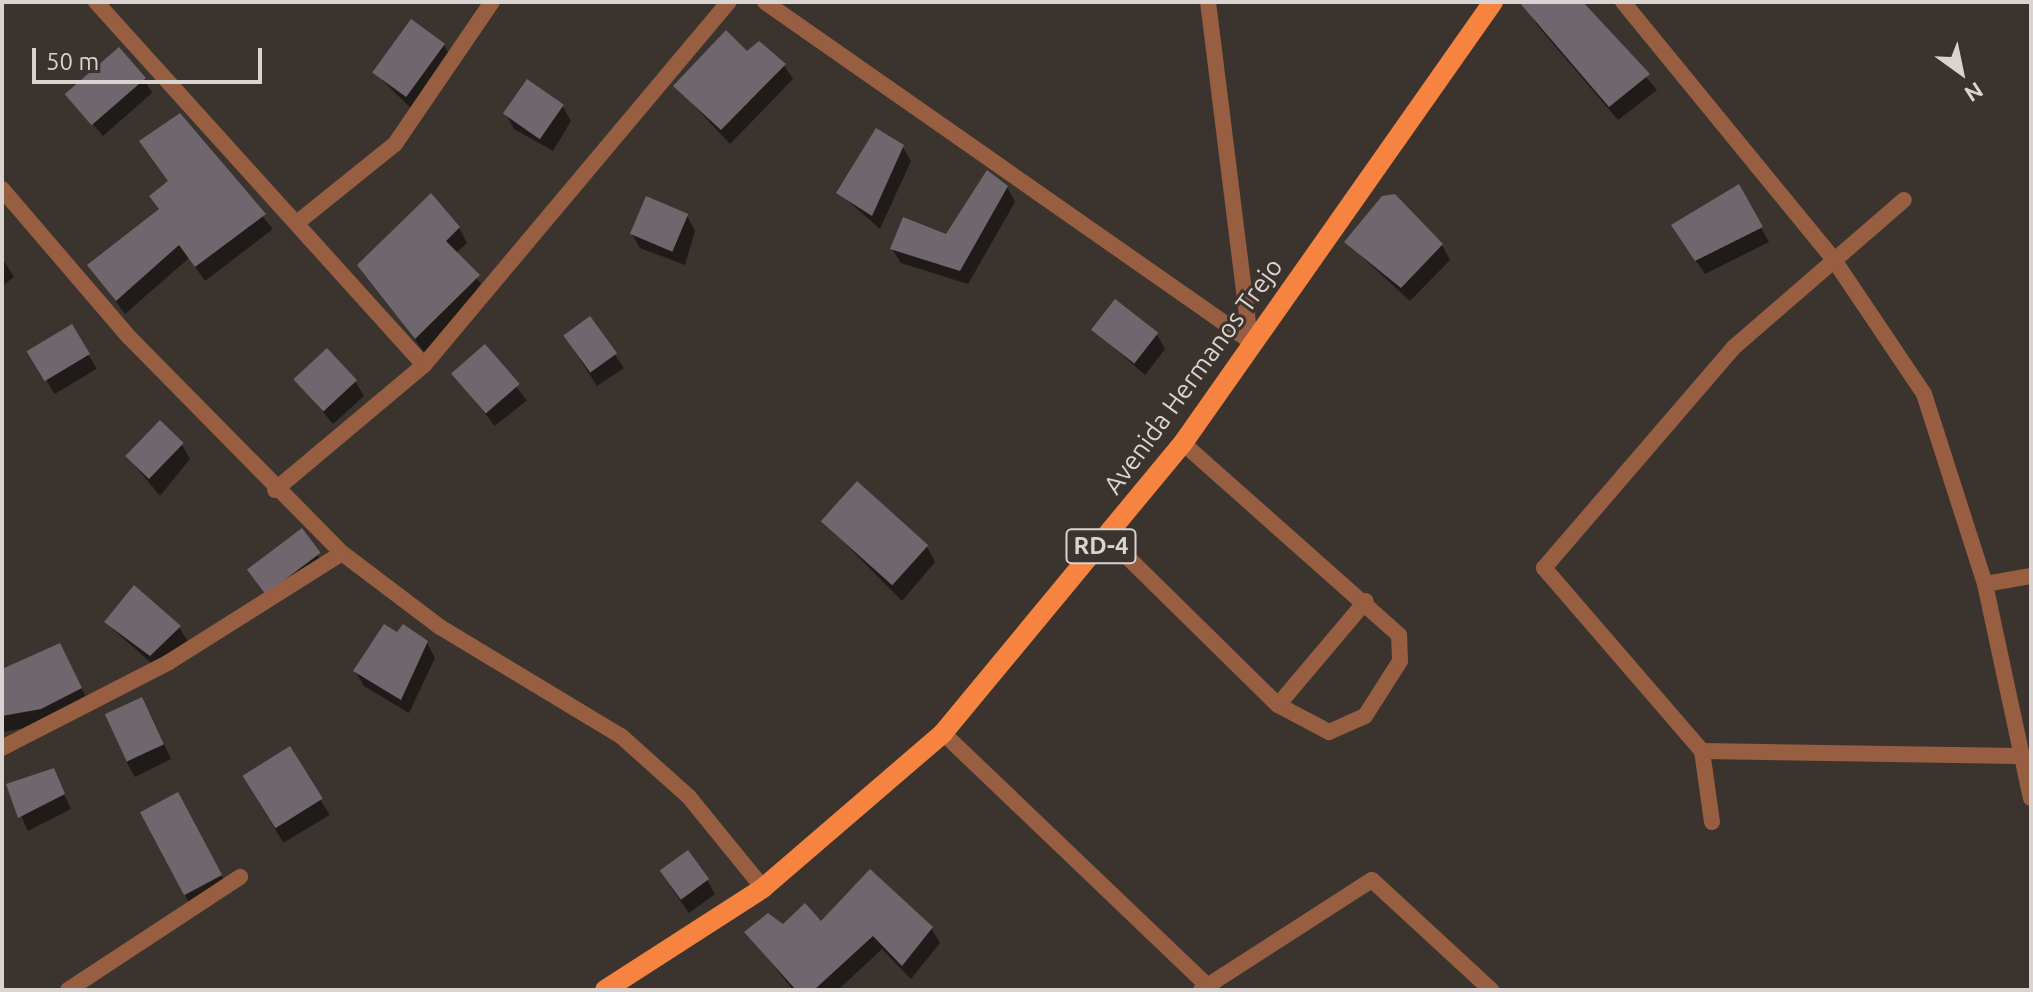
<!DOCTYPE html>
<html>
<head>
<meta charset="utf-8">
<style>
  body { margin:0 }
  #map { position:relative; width:2033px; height:992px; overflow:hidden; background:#3b332d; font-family:Ubuntu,sans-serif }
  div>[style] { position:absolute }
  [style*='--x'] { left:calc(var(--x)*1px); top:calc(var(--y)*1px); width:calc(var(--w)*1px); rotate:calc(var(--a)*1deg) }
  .shadow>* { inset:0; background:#0007; transform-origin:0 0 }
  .building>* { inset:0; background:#70676e; transform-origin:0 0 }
  .service>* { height:16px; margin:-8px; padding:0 8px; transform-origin:8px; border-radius:8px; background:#975e41 }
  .minor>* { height:16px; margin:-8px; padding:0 8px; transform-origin:8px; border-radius:8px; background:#975e41 }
  .primary>* { height:20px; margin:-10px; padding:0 10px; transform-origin:10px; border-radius:10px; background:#f68340 }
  span { translate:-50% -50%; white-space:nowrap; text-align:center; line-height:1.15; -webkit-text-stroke:6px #3b332d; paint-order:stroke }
  .shield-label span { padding:2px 6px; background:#3b332d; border:2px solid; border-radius:6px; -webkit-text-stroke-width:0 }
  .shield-label { font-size:24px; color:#d9d4d1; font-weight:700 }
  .street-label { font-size:26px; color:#d9d4d1 }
  .frame { position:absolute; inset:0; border:4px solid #d9d4d1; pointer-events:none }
  .north { position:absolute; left:1921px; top:32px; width:80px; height:80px; -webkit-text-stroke:6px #3b332d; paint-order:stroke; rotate:147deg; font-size:22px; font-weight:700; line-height:32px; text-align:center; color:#d9d4d1 }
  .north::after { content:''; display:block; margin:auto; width:28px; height:36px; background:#d9d4d1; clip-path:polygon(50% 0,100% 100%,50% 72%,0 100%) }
  .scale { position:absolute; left:32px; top:48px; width:230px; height:36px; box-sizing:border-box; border:4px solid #d9d4d1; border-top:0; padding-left:10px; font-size:24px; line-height:28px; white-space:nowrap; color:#d9d4d1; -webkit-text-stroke:6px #3b332d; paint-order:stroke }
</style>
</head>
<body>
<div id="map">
  <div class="shadow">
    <i style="clip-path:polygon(1539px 2px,1580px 2px,1657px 90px,1618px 120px,1537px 25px,1529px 11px)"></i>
    <i style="clip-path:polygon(444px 45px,452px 60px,416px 113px,374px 72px)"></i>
    <i style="clip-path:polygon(784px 65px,793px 79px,730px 144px,676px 86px)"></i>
    <i style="clip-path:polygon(144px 79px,152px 93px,103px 136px,68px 94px)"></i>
    <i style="clip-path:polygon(563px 107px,571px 121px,553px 151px,514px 129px,506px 114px)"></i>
    <i style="clip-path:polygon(179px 116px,273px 229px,205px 281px,189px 258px,125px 314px,90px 266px,159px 210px,152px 197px,169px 182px)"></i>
    <i style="clip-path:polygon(902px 146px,911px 161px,880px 229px,839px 193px)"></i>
    <i style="clip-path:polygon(1007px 187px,1015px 202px,968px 284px,901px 263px,892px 249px,946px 237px)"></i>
    <i style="clip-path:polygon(1738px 187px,1769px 242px,1705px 274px,1682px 240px)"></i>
    <i style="clip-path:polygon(687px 216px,695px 231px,685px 265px,640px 248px,632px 234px)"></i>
    <i style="clip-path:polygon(459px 228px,467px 243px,456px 253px,486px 290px,424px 352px,360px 265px)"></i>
    <i style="clip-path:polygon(1346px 242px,1442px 245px,1450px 260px,1410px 301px)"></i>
    <i style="clip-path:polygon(2px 258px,14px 277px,2px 286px)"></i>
    <i style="clip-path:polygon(590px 319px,624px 368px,597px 386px,574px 350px)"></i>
    <i style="left:71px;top:326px;width:50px;height:49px;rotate:59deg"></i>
    <i style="clip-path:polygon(1095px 331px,1157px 335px,1165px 349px,1145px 375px)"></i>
    <i style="left:485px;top:347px;width:68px;height:41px;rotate:52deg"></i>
    <i style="clip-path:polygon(297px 381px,355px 381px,364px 396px,333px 424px)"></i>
    <i style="clip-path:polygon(182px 445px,190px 459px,160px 496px,128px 457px)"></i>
    <i style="clip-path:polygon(825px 523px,927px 547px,935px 562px,902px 601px)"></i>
    <i style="clip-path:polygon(301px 531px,327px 569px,273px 603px,256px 580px)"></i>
    <i style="clip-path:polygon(106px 623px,179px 627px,188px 642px,159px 670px)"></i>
    <i style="clip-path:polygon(398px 635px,427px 643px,435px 658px,409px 713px,364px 686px,355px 671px)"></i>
    <i style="clip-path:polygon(67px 660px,89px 703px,50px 723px,3px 732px,2px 669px)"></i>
    <i style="clip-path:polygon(150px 714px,171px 759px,135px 777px,127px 763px)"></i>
    <i style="left:290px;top:749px;width:77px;height:54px;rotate:59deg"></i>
    <i style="clip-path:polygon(53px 771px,71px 809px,28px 831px,8px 786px)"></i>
    <i style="clip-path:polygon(186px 809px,229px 890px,193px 909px,185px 895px)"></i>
    <i style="clip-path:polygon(707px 880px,715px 894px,689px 913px,670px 886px)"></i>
    <i style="clip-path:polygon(821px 924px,931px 928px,940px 943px,911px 979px,882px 949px,838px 990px,793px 990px,747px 932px)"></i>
  </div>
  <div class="building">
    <i style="clip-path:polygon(1519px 2px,1583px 2px,1650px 74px,1609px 107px)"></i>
    <i style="left:411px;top:19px;width:42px;height:66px;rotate:36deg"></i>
    <i style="clip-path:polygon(726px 30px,747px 51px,759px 41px,786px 64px,721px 130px,673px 86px)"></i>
    <i style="left:119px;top:47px;width:41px;height:72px;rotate:49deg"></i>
    <i style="left:527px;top:79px;width:45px;height:42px;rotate:35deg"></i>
    <i style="clip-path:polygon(180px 113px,266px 214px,195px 267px,179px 245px,116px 301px,87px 265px,159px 209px,149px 196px,168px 181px,139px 141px)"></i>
    <i style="clip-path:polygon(876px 128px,904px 145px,872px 216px,836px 193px)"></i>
    <i style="clip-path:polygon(987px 170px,1008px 186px,960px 271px,890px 249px,903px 217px,946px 234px)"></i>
    <i style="clip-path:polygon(1739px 184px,1763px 227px,1695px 261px,1671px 225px)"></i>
    <i style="clip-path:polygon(431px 193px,460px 227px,446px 241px,480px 275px,415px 339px,357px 265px)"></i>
    <i style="clip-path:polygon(1395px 194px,1443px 244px,1401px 288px,1344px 242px,1382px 196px)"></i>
    <i style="left:646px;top:196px;width:46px;height:41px;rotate:23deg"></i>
    <i style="left:1115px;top:299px;width:55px;height:39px;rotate:38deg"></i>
    <i style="left:590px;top:316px;width:46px;height:33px;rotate:54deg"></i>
    <i style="left:72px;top:324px;width:35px;height:53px;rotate:59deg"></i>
    <i style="left:485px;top:344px;width:53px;height:45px;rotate:49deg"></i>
    <i style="left:327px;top:348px;width:44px;height:46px;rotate:47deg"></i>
    <i style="left:160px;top:420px;width:33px;height:50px;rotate:44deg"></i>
    <i style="left:857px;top:481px;width:96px;height:54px;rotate:42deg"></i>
    <i style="left:302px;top:528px;width:31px;height:69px;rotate:53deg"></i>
    <i style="clip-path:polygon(134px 585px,181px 626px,150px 656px,104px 622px)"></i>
    <i style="clip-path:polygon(384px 624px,397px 632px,403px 624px,428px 641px,401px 700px,353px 671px)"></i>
    <i style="clip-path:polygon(60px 643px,82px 688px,41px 709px,2px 716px,2px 669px)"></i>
    <i style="left:142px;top:697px;width:52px;height:41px;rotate:65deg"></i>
    <i style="left:290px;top:746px;width:62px;height:56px;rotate:58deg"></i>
    <i style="clip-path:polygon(54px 768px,65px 794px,18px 818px,6px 784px)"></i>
    <i style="left:178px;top:792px;width:94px;height:43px;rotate:62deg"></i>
    <i style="left:688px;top:850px;width:36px;height:35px;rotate:54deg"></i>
    <i style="clip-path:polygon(870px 869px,933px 927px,902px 966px,873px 936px,814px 990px,796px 990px,744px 932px,768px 913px,783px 924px,805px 903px,821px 921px)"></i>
  </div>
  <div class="service">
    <i style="--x:1108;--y:538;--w:238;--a:44.5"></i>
    <i style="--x:1278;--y:705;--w:58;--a:27.9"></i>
    <i style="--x:1329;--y:732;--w:39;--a:-24"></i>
    <i style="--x:1365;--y:716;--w:65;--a:-57.5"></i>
    <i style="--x:1400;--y:661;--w:26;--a:-92"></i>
    <i style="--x:1399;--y:635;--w:289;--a:-138.4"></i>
    <i style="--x:1278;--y:705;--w:136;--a:-49.8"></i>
  </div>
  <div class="minor">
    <i style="--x:96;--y:2;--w:489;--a:47.9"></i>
    <i style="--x:765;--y:2;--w:592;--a:34.95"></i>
    <i style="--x:1208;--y:2;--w:342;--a:82.9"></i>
    <i style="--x:1623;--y:2;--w:333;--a:50.7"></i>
    <i style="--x:1834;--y:260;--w:161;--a:56.1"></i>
    <i style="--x:1924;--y:394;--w:200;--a:72.2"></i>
    <i style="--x:1985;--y:584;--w:219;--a:77.9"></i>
    <i style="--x:2;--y:189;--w:195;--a:49.4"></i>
    <i style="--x:129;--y:337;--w:303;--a:45.4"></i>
    <i style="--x:342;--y:553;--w:123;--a:37.1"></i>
    <i style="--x:440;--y:627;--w:211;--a:31.1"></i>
    <i style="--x:621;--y:736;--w:91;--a:41.9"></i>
    <i style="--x:689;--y:797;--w:117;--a:50.9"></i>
    <i style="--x:298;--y:222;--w:124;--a:-38.8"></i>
    <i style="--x:395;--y:144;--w:172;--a:-55.7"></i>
    <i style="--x:275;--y:490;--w:194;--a:-40"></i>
    <i style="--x:424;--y:365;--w:474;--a:-50"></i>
    <i style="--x:1985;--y:584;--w:47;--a:-9.9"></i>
    <i style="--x:943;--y:733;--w:372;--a:43.7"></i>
    <i style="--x:2;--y:748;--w:188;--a:-27.2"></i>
    <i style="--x:169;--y:662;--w:204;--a:-32.2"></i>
    <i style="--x:1702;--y:751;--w:315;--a:0.9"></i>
    <i style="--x:1712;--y:822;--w:72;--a:-98"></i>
    <i style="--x:1702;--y:751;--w:242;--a:-130.8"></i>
    <i style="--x:1544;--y:568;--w:290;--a:-49.3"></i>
    <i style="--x:1733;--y:348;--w:226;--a:-40.9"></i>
    <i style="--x:68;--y:990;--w:206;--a:-33.3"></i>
    <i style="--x:1201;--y:990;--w:203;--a:-32.8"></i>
    <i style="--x:1372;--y:880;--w:162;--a:42.7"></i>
  </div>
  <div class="primary">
    <i style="--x:605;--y:990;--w:188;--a:-32.8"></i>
    <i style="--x:763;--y:888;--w:238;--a:-40.7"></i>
    <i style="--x:943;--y:733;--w:376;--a:-50.4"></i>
    <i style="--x:1183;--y:443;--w:539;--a:-54.89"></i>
  </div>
  <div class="shield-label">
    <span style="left:1101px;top:546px">RD-4</span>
  </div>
  <div class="street-label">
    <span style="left:1193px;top:376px;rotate:-54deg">Avenida Hermanos Trejo</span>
  </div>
  <div class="frame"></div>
  <div class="north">N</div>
  <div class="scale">50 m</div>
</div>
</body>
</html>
